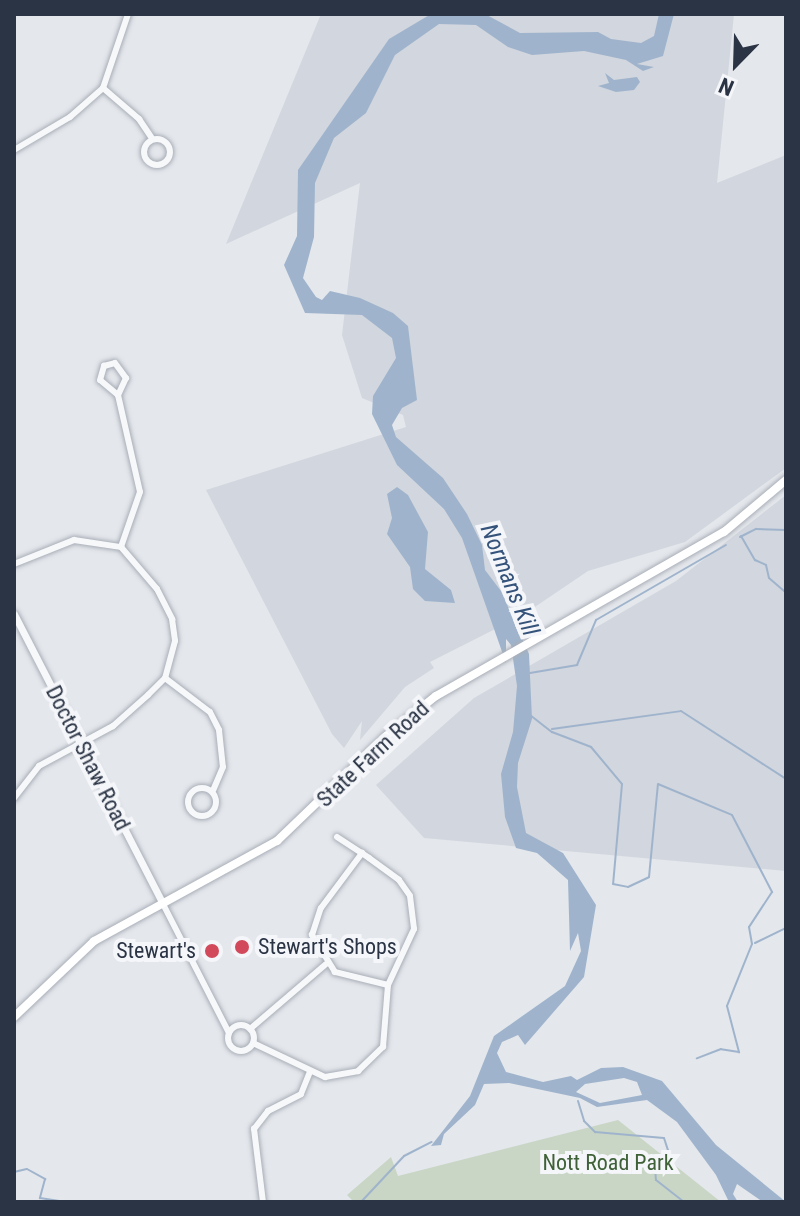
<!DOCTYPE html>
<html>
<head>
<meta charset="utf-8">
<style>
  body { margin:0 }
  #map { position:relative; width:800px; height:1216px; overflow:hidden; background:#e4e7ec; font-family:"Roboto Condensed",sans-serif }
  div>[style] { position:absolute }
  [style*='--x'] { left:calc(var(--x)*1px); top:calc(var(--y)*1px); width:calc(var(--w)*1px); rotate:calc(var(--a)*1deg) }
  .built>* { inset:0; background:#d2d6de }
  .green>* { inset:0; background:#c9d6c5 }
  .water>* { inset:0; background:#9fb4cc }
  .stream>* { height:2px; margin:-1px; padding:0 1px; transform-origin:1px; border-radius:1px; background:#9fb4cc }
  .roads { filter:drop-shadow(0 0 2px #a9aeb7) drop-shadow(0 0 2px #a9aeb7) }
  .minor>* { height:6px; margin:-3px; padding:0 3px; transform-origin:3px; border-radius:3px; background:#f7f8fa }
  .minor>.ring { margin:-3px; padding:0; box-sizing:content-box; background:none; border:6px solid #f7f8fa; border-radius:50% }
  .tertiary>* { height:7px; margin:-3.5px; padding:0 3.5px; transform-origin:3.5px; border-radius:3.5px; background:#f7f8fa }
  .secondary>* { height:8px; margin:-4px; padding:0 4px; transform-origin:4px; border-radius:4px; background:#fff }
  .dots>* { width:22px; height:22px; translate:-50% -50%; box-sizing:border-box; border:4px solid #f4f6f9; border-radius:50% }
  span { translate:-50% -50%; white-space:nowrap; text-align:center; line-height:1.15; -webkit-text-stroke:8px #f4f6f9; paint-order:stroke }
  .street-label { font-size:22px; color:#2b3445 }
  .poi-label { font-size:22px; color:#2b3445 }
  .left { translate:0 -50%; text-align:left }
  .right { translate:-100% -50%; text-align:right }
  .park-label { font-size:22px; color:#3f6138 }
  .water-label { font-size:24px; color:#34527a; font-style:italic }
  .frame { position:absolute; inset:0; border:16px solid #2b3445; pointer-events:none }
  .north { position:absolute; left:696px; top:24px; width:80px; height:80px; -webkit-text-stroke:6px #f4f6f9; paint-order:stroke; rotate:203deg; font-size:22px; font-weight:700; line-height:32px; text-align:center; color:#2b3445 }
  .north::after { content:''; display:block; margin:auto; width:28px; height:36px; background:#2b3445; clip-path:polygon(50% 0,100% 100%,50% 72%,0 100%) }
</style>
</head>
<body>
<div id="map">
  <div class="built">
    <i style="clip-path:polygon(321px 14px,734px 14px,717px 183px,786px 155px,786px 468px,685px 542px,588px 571px,523px 615px,430px 662px,434px 668px,405px 687px,360px 740px,362px 721px,344px 748px,332px 734px,206px 490px,406px 427px,403px 415px,362px 398px,342px 335px,360px 183px,226px 244px)"></i>
    <i style="clip-path:polygon(786px 495px,786px 871px,424px 838px,376px 785px,474px 698px,676px 581px)"></i>
  </div>
  <div class="green">
    <i style="clip-path:polygon(618px 1120px,721px 1202px,354px 1202px,347px 1195px,391px 1157px,398px 1176px)"></i>
  </div>
  <div class="water">
    <i style="clip-path:polygon(evenodd,431px 14px,485px 14px,520px 33px,598px 32px,611px 39px,641px 43px,654px 36px,659px 14px,674px 14px,663px 56px,637px 64px,654px 67px,643px 71px,626px 60px,584px 51px,532px 55px,508px 47px,476px 25px,439px 24px,395px 55px,366px 113px,334px 138px,315px 183px,314px 237px,303px 278px,316px 297px,322px 300px,330px 291px,360px 298px,393px 313px,408px 326px,417px 400px,402px 408px,392px 425px,396px 437px,443px 478px,467px 514px,482px 545px,485px 570px,501px 591px,529px 654px,532px 719px,518px 763px,517px 787px,526px 833px,563px 853px,596px 905px,584px 977px,525px 1045px,518px 1035px,502px 1042px,497px 1053px,506px 1072px,543px 1082px,571px 1076px,577px 1080px,601px 1068px,623px 1067px,662px 1081px,716px 1145px,786px 1202px,763px 1202px,737px 1184px,733px 1194px,738px 1202px,729px 1202px,716px 1175px,677px 1122px,647px 1100px,597px 1107px,580px 1098px,509px 1083px,484px 1084px,475px 1105px,444px 1134px,441px 1145px,431px 1146px,470px 1096px,494px 1036px,565px 986px,581px 951px,578px 933px,570px 951px,568px 880px,537px 853px,516px 848px,505px 817px,501px 774px,513px 732px,517px 686px,511px 645px,506px 639px,506px 663px,462px 538px,444px 509px,397px 465px,372px 414px,373px 396px,396px 358px,392px 338px,362px 315px,305px 313px,284px 265px,297px 236px,298px 170px,389px 39px,431px 14px,624px 1078px,637px 1082px,642px 1095px,600px 1103px,576px 1092px,585px 1084px,624px 1078px)"></i>
    <i style="clip-path:polygon(605px 73px,614px 80px,637px 77px,640px 82px,634px 90px,616px 92px,598px 86px,609px 83px)"></i>
    <i style="clip-path:polygon(397px 487px,408px 495px,428px 532px,425px 569px,451px 590px,455px 603px,425px 601px,413px 589px,410px 567px,387px 534px,392px 518px,387px 494px)"></i>
  </div>
  <div class="stream">
    <i style="--x:741;--y:536;--w:28;--a:60"></i>
    <i style="--x:755;--y:560;--w:12;--a:24"></i>
    <i style="--x:766;--y:565;--w:13;--a:77"></i>
    <i style="--x:769;--y:578;--w:23;--a:41"></i>
    <i style="--x:740;--y:537;--w:18;--a:-27"></i>
    <i style="--x:756;--y:529;--w:30;--a:2"></i>
    <i style="--x:530;--y:673;--w:48;--a:-9.7"></i>
    <i style="--x:577;--y:665;--w:49;--a:-67.1"></i>
    <i style="--x:596;--y:620;--w:150;--a:-30"></i>
    <i style="--x:530;--y:715;--w:28;--a:38"></i>
    <i style="--x:552;--y:732;--w:42;--a:21"></i>
    <i style="--x:591;--y:747;--w:48;--a:50"></i>
    <i style="--x:622;--y:784;--w:100;--a:95.1"></i>
    <i style="--x:613;--y:884;--w:15;--a:11"></i>
    <i style="--x:628;--y:887;--w:23;--a:-25"></i>
    <i style="--x:649;--y:877;--w:93;--a:-84.5"></i>
    <i style="--x:658;--y:784;--w:80;--a:22.7"></i>
    <i style="--x:732;--y:815;--w:87;--a:62.5"></i>
    <i style="--x:772;--y:892;--w:42;--a:123.3"></i>
    <i style="--x:749;--y:927;--w:17;--a:80"></i>
    <i style="--x:752;--y:944;--w:67;--a:112"></i>
    <i style="--x:727;--y:1006;--w:48;--a:75.4"></i>
    <i style="--x:739;--y:1052;--w:18;--a:-171"></i>
    <i style="--x:721;--y:1049;--w:26;--a:159"></i>
    <i style="--x:552;--y:729;--w:130;--a:-7.9"></i>
    <i style="--x:681;--y:711;--w:125;--a:32.9"></i>
    <i style="--x:755;--y:943;--w:34;--a:-26"></i>
    <i style="--x:578;--y:1101;--w:21;--a:73"></i>
    <i style="--x:584;--y:1121;--w:16;--a:45"></i>
    <i style="--x:595;--y:1132;--w:69;--a:5"></i>
    <i style="--x:664;--y:1138;--w:13;--a:72"></i>
    <i style="--x:668;--y:1150;--w:21;--a:127"></i>
    <i style="--x:655;--y:1167;--w:13;--a:86"></i>
    <i style="--x:656;--y:1180;--w:36;--a:38"></i>
    <i style="--x:14;--y:1172;--w:13;--a:-13"></i>
    <i style="--x:27;--y:1169;--w:21;--a:29"></i>
    <i style="--x:45;--y:1179;--w:20;--a:105"></i>
    <i style="--x:40;--y:1198;--w:26;--a:9"></i>
    <i style="--x:361;--y:1202;--w:63;--a:-46.9"></i>
    <i style="--x:404;--y:1156;--w:31;--a:-27"></i>
  </div>
  <div class="roads">
    <div class="minor">
      <i style="--x:103;--y:88;--w:48;--a:40.7"></i>
      <i style="--x:139;--y:119;--w:22;--a:56"></i>
      <i class="ring" style="left:144px;top:139px;width:20px;height:20px"></i>
      <i style="--x:14;--y:150;--w:65;--a:-30.5"></i>
      <i style="--x:70;--y:117;--w:44;--a:-41.3"></i>
      <i style="--x:103;--y:88;--w:78;--a:-71.3"></i>
      <i style="--x:115;--y:363;--w:19;--a:54"></i>
      <i style="--x:126;--y:378;--w:19;--a:115"></i>
      <i style="--x:118;--y:395;--w:23;--a:-140"></i>
      <i style="--x:100;--y:380;--w:15;--a:-74"></i>
      <i style="--x:104;--y:366;--w:11;--a:-15"></i>
      <i style="--x:118;--y:395;--w:99;--a:77.2"></i>
      <i style="--x:140;--y:492;--w:58;--a:109.1"></i>
      <i style="--x:14;--y:564;--w:65;--a:-21.8"></i>
      <i style="--x:74;--y:540;--w:48;--a:8.5"></i>
      <i style="--x:121;--y:547;--w:55;--a:49.4"></i>
      <i style="--x:157;--y:589;--w:34;--a:63"></i>
      <i style="--x:172;--y:619;--w:22;--a:82"></i>
      <i style="--x:175;--y:641;--w:38;--a:105"></i>
      <i style="--x:165;--y:678;--w:24;--a:135"></i>
      <i style="--x:148;--y:695;--w:47;--a:138.5"></i>
      <i style="--x:113;--y:726;--w:84;--a:151.6"></i>
      <i style="--x:39;--y:766;--w:41;--a:128"></i>
      <i style="--x:165;--y:678;--w:56;--a:37.1"></i>
      <i style="--x:210;--y:712;--w:20;--a:63"></i>
      <i style="--x:219;--y:730;--w:37;--a:84"></i>
      <i style="--x:223;--y:767;--w:25;--a:113"></i>
      <i class="ring" style="left:188px;top:788px;width:22px;height:22px"></i>
      <i style="--x:337;--y:837;--w:38;--a:33"></i>
      <i style="--x:369;--y:858;--w:37;--a:36"></i>
      <i style="--x:399;--y:880;--w:19;--a:55"></i>
      <i style="--x:410;--y:896;--w:33;--a:83"></i>
      <i style="--x:414;--y:929;--w:62;--a:114.9"></i>
      <i style="--x:388;--y:985;--w:55;--a:-166.2"></i>
      <i style="--x:335;--y:972;--w:44;--a:-121.9"></i>
      <i style="--x:312;--y:935;--w:28;--a:-72"></i>
      <i style="--x:321;--y:908;--w:69;--a:-53.3"></i>
      <i style="--x:162;--y:902;--w:147;--a:62.9"></i>
      <i class="ring" style="left:228px;top:1025px;width:20px;height:20px"></i>
      <i style="--x:250;--y:1029;--w:100;--a:-40.5"></i>
      <i style="--x:253;--y:1043;--w:80;--a:25.3"></i>
      <i style="--x:325;--y:1077;--w:34;--a:-10"></i>
      <i style="--x:358;--y:1071;--w:35;--a:-44"></i>
      <i style="--x:383;--y:1047;--w:62;--a:-85.4"></i>
      <i style="--x:263;--y:1202;--w:74;--a:-97"></i>
      <i style="--x:254;--y:1129;--w:23;--a:-52"></i>
      <i style="--x:268;--y:1111;--w:37;--a:-27"></i>
      <i style="--x:301;--y:1094;--w:24;--a:-68"></i>
    </div>
    <div class="tertiary">
      <i style="--x:14;--y:614;--w:324;--a:62.8"></i>
    </div>
    <div class="secondary">
      <i style="--x:14;--y:1017;--w:110;--a:-43.5"></i>
      <i style="--x:94;--y:941;--w:209;--a:-28.7"></i>
      <i style="--x:277;--y:841;--w:151;--a:-43.9"></i>
      <i style="--x:386;--y:736;--w:64;--a:-38.7"></i>
      <i style="--x:436;--y:696;--w:331;--a:-29.7"></i>
      <i style="--x:724;--y:532;--w:81;--a:-40"></i>
    </div>
  </div>
  <div class="dots">
    <i style="left:242px;top:947px;background:#d1495b"></i>
    <i style="left:212px;top:951px;background:#d1495b"></i>
  </div>
  <div class="street-label">
    <span style="left:373px;top:754px;rotate:-43deg">State Farm Road</span>
    <span style="left:88px;top:758px;rotate:63deg">Doctor Shaw Road</span>
  </div>
  <div class="poi-label">
    <span class="left" style="left:258px;top:947px">Stewart's Shops</span>
    <span class="right" style="left:196px;top:951px">Stewart's</span>
  </div>
  <div class="park-label">
    <span style="left:608px;top:1163px">Nott Road Park</span>
  </div>
  <div class="water-label">
    <span style="left:509px;top:580px;rotate:68deg">Normans Kill</span>
  </div>
  <div class="frame"></div>
  <div class="north">N</div>
</div>
</body>
</html>
